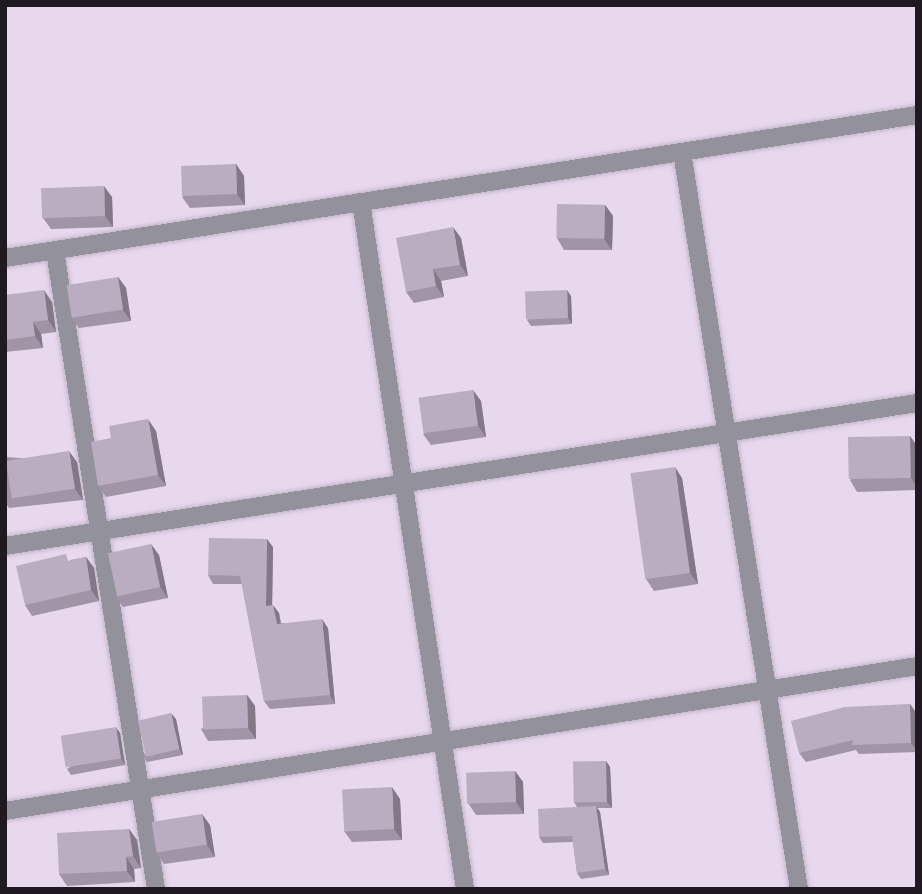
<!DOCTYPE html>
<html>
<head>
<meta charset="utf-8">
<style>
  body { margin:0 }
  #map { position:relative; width:922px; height:894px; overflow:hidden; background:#e7d8ee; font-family:Karla,sans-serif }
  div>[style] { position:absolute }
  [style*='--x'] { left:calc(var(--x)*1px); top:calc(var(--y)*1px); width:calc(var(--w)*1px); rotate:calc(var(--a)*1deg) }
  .roads { filter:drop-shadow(0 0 2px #c3b6c9) drop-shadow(0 0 2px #c3b6c9) }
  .service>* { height:18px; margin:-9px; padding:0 9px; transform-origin:9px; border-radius:9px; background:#92919c }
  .minor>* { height:18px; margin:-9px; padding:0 9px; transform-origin:9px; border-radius:9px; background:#92919c }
  .wall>* { inset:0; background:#a094a6 }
  .shaded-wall>* { inset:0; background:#827887 }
  .building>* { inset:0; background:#baacc1; transform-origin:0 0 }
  span { translate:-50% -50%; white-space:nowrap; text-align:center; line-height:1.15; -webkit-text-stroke:5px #fff; paint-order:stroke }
  .frame { position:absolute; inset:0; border:7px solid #1f1a22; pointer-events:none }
</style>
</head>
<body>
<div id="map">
  <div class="roads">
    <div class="service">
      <i style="--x:682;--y:152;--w:746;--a:80.98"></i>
      <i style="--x:55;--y:251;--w:646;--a:81"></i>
    </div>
    <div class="minor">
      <i style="--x:361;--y:202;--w:695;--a:81.39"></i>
      <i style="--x:5;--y:258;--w:923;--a:-8.91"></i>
      <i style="--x:5;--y:546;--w:923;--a:-8.91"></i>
      <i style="--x:5;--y:811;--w:923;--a:-9.03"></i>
    </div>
  </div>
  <div class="wall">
    <i style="clip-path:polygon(236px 164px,244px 176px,245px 205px,190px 208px,182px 197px)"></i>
    <i style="clip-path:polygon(112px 197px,113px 227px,51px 229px,43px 218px)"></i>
    <i style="clip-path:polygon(605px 205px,613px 216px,612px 250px,564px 250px,557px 238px)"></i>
    <i style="clip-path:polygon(461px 238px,468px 276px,441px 281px,444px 297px,414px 303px,406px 292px)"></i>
    <i style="clip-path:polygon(118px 277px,126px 288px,131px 321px,79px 328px,71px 317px)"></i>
    <i style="clip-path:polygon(5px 295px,52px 302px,56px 332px,41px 334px,43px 348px,5px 352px)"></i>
    <i style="clip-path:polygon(571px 296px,572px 324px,531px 326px,527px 320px)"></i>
    <i style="clip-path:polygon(481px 401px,486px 437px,431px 445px,423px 434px)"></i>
    <i style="clip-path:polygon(156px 431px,166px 486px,106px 497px,98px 486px)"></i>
    <i style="clip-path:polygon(910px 436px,917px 446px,917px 490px,857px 492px,850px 480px)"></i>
    <i style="clip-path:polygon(5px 457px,77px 462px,83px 500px,9px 508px,5px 502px)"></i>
    <i style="clip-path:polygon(682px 478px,698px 584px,654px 591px,646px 579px)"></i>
    <i style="clip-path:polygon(273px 547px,272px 605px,279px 613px,281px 623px,328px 628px,335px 704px,270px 709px,264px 701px,242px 584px,213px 584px,208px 575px)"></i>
    <i style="clip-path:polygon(159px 555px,168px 598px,123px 607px,115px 596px)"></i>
    <i style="clip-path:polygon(86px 557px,94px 568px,99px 601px,32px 616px,25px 605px,71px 560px)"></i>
    <i style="clip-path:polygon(247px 695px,255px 706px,256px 739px,208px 741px,201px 729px)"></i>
    <i style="clip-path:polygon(910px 704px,917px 714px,917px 752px,859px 754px,856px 750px,806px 762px,799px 753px)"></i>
    <i style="clip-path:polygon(176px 719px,183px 755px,147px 762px,143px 756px)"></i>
    <i style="clip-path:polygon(120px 733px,125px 765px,71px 775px,67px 769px)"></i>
    <i style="clip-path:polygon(606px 761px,610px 767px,612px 808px,597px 808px,600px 812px,609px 875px,581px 879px,577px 873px,573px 842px,543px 843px,539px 837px,577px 807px,574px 802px)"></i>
    <i style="clip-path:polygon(515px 771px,523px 782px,524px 814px,476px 815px,468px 803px)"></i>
    <i style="clip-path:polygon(400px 799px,402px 840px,352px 842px,344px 831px)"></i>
    <i style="clip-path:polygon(210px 825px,215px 857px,164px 864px,156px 853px)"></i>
    <i style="clip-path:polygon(129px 829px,137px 840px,141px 868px,134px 869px,135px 882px,67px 886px,59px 874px)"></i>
  </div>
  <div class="shaded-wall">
    <i style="clip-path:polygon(236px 164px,244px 176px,245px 205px,237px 194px)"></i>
    <i style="clip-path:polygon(104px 186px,112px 197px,113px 227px,105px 216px)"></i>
    <i style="clip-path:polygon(605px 205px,613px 216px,612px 250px,604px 239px)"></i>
    <i style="clip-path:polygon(453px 227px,461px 238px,468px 276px,460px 265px)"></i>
    <i style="clip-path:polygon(433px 269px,441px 281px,444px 297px,436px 286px)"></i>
    <i style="clip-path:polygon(118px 277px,126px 288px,131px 321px,123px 310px)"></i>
    <i style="clip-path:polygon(44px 290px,52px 302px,56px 332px,48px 320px)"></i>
    <i style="clip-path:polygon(567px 290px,571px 296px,572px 324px,568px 318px)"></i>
    <i style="clip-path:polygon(33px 322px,41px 334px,43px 348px,35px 336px)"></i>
    <i style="clip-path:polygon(473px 390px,481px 401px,486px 437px,478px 426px)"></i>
    <i style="clip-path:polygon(148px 419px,156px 431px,166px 486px,158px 475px)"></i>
    <i style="clip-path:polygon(910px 436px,917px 446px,917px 487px,911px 478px)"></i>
    <i style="clip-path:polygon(69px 451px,77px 462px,83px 500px,75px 489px)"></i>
    <i style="clip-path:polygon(675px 467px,682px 478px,698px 584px,690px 573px)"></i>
    <i style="clip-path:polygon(267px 539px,273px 547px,272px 615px,266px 606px)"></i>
    <i style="clip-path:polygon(151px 544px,159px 555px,168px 598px,160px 587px)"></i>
    <i style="clip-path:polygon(86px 557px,94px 568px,99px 601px,91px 590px)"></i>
    <i style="clip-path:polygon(273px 605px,279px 613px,282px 632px,277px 624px)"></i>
    <i style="clip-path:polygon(322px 619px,328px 628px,335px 704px,330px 695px)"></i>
    <i style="clip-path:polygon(247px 695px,255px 706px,256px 739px,248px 728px)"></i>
    <i style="clip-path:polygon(910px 704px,917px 714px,917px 750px,911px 743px)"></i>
    <i style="clip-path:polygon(171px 713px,176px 719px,183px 755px,179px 749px)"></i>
    <i style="clip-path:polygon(116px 727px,120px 733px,125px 765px,121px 759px)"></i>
    <i style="clip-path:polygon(606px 761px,610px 767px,612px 808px,607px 802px)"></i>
    <i style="clip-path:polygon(515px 771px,523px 782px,524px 814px,516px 802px)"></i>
    <i style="clip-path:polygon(392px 787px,400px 799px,402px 840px,394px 829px)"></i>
    <i style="clip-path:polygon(596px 806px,600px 812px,609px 875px,605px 869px)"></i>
    <i style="clip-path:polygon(202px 814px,210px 825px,215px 857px,207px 845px)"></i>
    <i style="clip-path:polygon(129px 829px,137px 840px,141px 868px,133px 856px)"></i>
    <i style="clip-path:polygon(126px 857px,134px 869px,135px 882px,127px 871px)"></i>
  </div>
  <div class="building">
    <i style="left:236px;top:164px;width:30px;height:55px;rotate:88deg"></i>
    <i style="left:104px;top:186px;width:30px;height:63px;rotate:88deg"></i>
    <i style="left:557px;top:204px;width:48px;height:34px;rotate:1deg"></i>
    <i style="clip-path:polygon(453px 227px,460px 265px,433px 269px,436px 286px,406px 292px,396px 238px)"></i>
    <i style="left:118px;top:277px;width:33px;height:52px;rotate:81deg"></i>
    <i style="clip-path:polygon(44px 290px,48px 320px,33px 322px,35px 336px,5px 340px,5px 295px)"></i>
    <i style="left:567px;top:290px;width:28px;height:42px;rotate:88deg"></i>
    <i style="left:473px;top:390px;width:36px;height:55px;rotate:82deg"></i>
    <i style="clip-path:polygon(148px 419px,158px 475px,98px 486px,91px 442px,111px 438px,109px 426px)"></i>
    <i style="left:910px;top:436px;width:42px;height:62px;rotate:89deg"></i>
    <i style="left:69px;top:451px;width:38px;height:64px;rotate:81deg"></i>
    <i style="left:675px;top:467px;width:107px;height:45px;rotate:82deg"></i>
    <i style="clip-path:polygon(209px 538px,267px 539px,266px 606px,273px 605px,277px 624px,322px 619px,330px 695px,264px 701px,240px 576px,208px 575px)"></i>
    <i style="left:151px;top:544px;width:44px;height:44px;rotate:78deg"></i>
    <i style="clip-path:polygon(66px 554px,68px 561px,86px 557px,91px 590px,25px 605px,16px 566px)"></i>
    <i style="left:247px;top:695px;width:33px;height:45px;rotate:88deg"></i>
    <i style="clip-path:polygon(910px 704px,911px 743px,852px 745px,853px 740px,799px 753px,791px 721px,845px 707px)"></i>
    <i style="left:171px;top:713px;width:37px;height:34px;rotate:77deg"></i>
    <i style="left:116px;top:727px;width:32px;height:56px;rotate:81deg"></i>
    <i style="left:606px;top:761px;width:41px;height:33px;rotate:89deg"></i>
    <i style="left:515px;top:771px;width:31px;height:49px;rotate:88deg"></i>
    <i style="left:392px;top:787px;width:42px;height:50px;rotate:87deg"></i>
    <i style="clip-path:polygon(596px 806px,605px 869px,577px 873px,572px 836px,539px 837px,538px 809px)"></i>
    <i style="left:202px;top:814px;width:31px;height:51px;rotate:81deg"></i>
    <i style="clip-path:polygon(129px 829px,133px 856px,126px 857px,127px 871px,59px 874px,57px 833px)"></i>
  </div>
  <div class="frame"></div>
</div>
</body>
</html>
